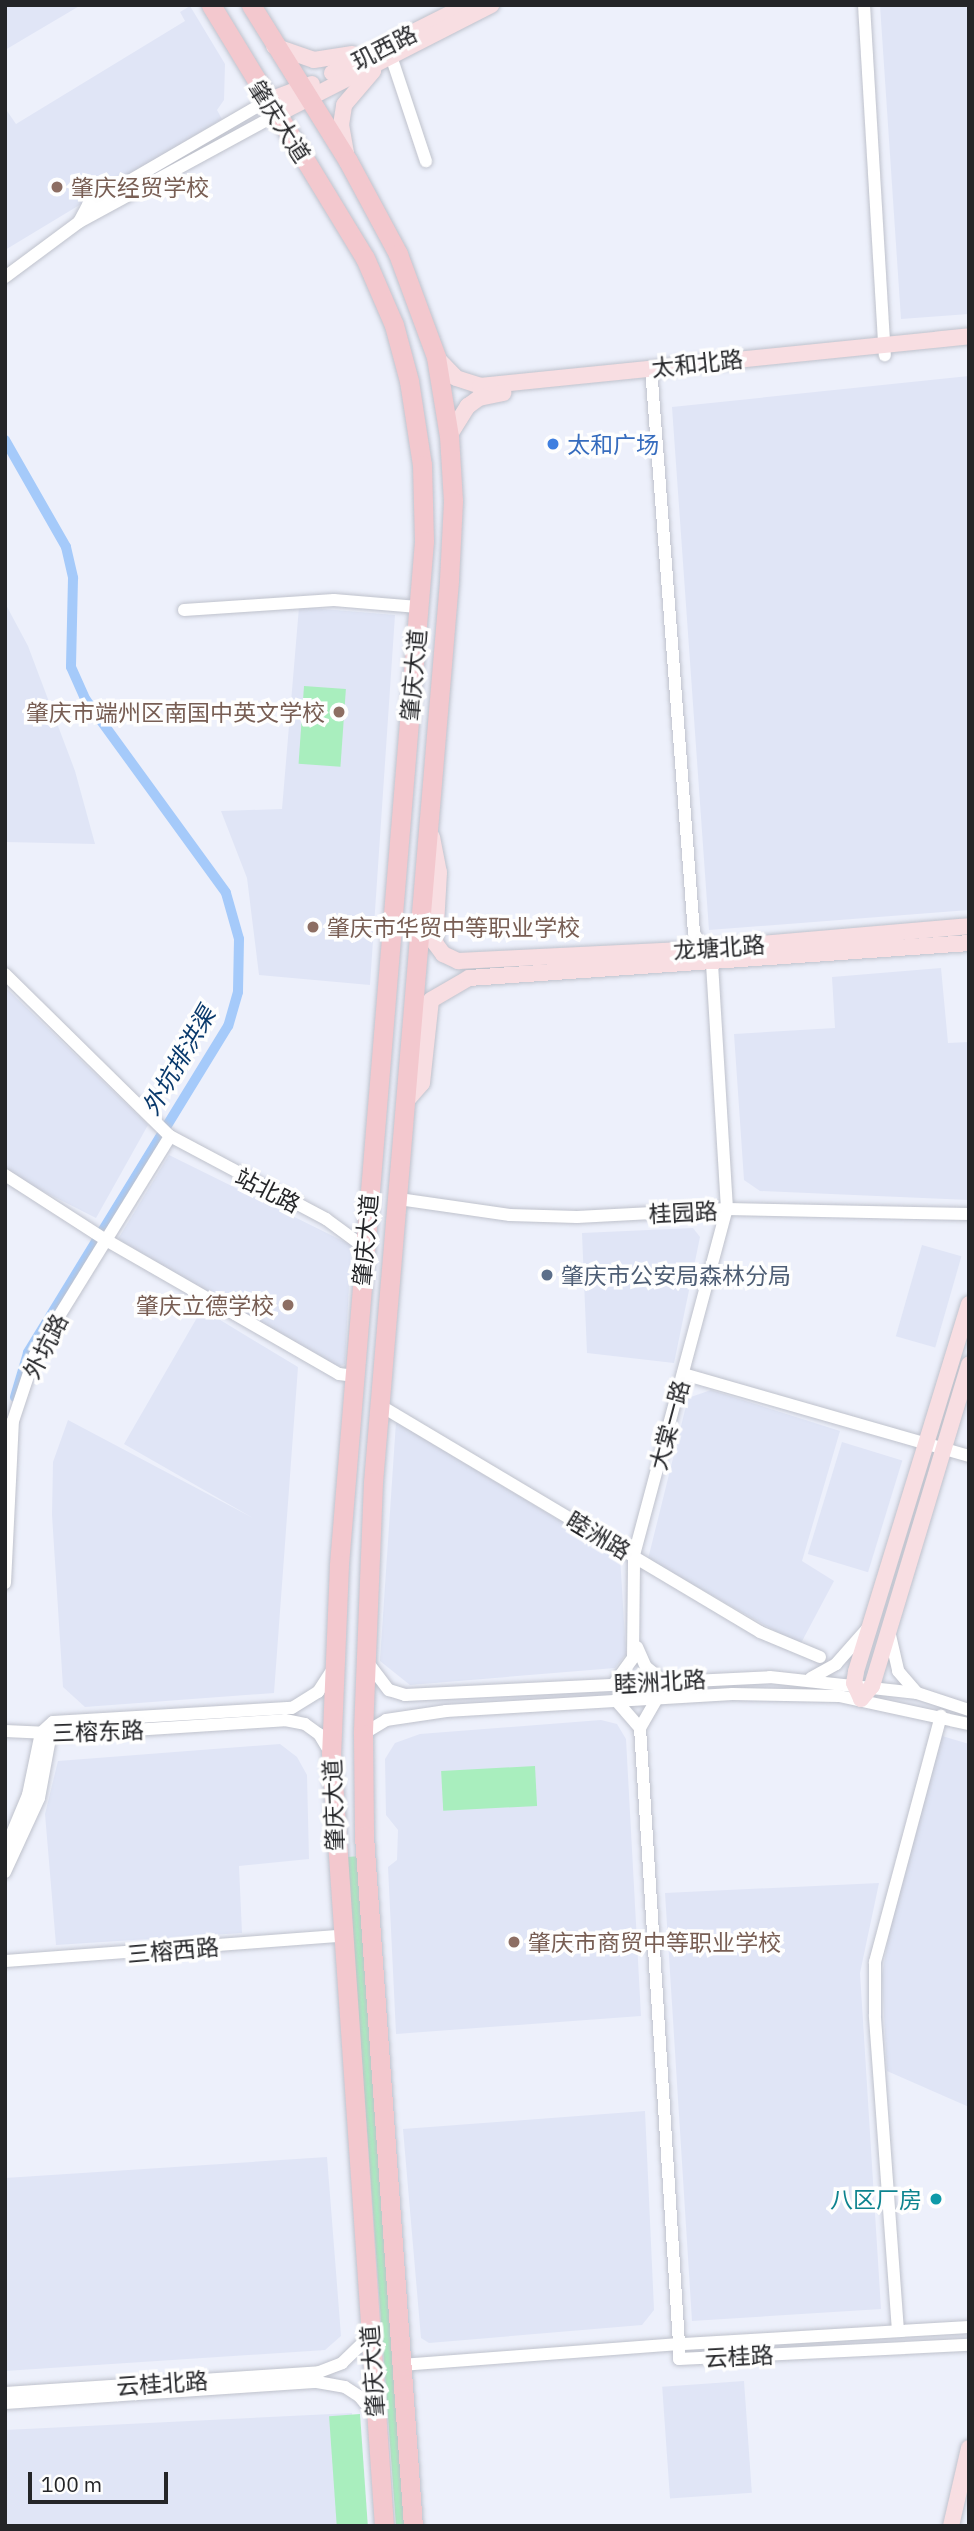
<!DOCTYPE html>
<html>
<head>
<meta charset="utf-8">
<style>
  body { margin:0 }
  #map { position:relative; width:974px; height:2531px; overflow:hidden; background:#edf0fb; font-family:"IBM Plex Sans","Noto Sans SC",sans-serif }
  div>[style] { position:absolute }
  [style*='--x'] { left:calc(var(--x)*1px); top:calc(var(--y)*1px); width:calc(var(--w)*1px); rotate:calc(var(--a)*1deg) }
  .built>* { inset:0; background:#e0e5f6; transform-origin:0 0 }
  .green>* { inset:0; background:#a9eebe; transform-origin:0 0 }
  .canal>* { height:10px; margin:-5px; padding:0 5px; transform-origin:5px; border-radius:5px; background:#a5cafa }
  .roads { filter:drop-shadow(0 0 2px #bfc2cc) drop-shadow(0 0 2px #bfc2cc) }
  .minor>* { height:12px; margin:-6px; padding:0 6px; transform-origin:6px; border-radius:6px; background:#fff }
  .major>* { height:16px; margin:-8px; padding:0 8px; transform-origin:8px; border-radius:8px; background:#f8dee2 }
  .highway>* { height:19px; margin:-9.5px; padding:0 9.5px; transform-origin:9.5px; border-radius:9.5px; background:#f3c8ce }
  .dots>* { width:19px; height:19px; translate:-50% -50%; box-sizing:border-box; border:4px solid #fefefe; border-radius:50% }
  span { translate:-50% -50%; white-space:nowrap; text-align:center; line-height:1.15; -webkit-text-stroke:7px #fefefe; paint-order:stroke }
  .street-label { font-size:23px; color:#242528 }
  .education-label { font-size:23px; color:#785e54 }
  .left { translate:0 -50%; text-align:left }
  .right { translate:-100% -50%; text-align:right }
  .shop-label { font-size:23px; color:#366cbe }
  .service-label { font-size:23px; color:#4e5e75 }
  .culture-label { font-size:23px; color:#0d838f }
  .water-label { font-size:24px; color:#08386b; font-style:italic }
  .frame { position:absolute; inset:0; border:7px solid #242528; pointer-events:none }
  .scale { position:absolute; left:28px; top:2472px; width:140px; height:32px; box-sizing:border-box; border:4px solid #242528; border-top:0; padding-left:9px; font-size:21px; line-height:24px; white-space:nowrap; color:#242528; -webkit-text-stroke:5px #fefefe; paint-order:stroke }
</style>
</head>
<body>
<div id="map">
  <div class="built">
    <i style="clip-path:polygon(5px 5px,81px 5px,5px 50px)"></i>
    <i style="clip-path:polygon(880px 5px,969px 5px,969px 314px,901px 319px)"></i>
    <i style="clip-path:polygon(190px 6px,225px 64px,224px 100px,217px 110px,222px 119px,5px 250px,5px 108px,16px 124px,185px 21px,180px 12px)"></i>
    <i style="clip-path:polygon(969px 376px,969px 910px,709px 930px,672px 407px)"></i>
    <i style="clip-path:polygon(5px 603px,28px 646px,75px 771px,95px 844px,5px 842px)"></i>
    <i style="clip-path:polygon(299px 607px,395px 615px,370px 985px,259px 975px,247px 878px,221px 811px,282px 809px)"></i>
    <i style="clip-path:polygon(941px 968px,948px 1043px,969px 1042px,969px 1200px,760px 1191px,744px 1180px,734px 1034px,835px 1028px,832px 977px)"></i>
    <i style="clip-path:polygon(5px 987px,148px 1125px,96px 1218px,5px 1172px)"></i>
    <i style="clip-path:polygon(169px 1155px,351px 1245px,345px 1364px,334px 1368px,118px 1239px)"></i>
    <i style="clip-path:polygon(693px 1228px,700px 1237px,674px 1363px,587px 1353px,582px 1233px)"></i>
    <i style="left:922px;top:1245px;width:41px;height:95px;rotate:16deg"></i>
    <i style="clip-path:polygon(202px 1309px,298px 1367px,274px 1693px,85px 1707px,63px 1687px,52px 1515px,53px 1462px,68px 1420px,253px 1518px,124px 1444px)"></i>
    <i style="clip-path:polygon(711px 1390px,840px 1431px,802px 1561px,834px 1581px,800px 1645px,648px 1559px,688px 1398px)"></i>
    <i style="clip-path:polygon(396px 1422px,620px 1557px,626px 1654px,615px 1668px,410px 1685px,380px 1661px)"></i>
    <i style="left:842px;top:1442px;width:63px;height:117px;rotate:17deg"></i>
    <i style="clip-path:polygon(601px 1720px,617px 1724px,626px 1739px,641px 2016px,396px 2034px,388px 1867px,397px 1860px,398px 1830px,386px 1815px,385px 1759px,395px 1743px,420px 1734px)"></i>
    <i style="clip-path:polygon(942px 1736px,969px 1744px,969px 2107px,887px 2071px,882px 1976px,891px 1921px)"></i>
    <i style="clip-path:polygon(280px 1744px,297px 1757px,307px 1775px,309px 1859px,239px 1866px,242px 1933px,56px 1945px,45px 1814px,58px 1761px)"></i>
    <i style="clip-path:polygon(879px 1883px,860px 1973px,881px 2309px,692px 2321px,665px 1893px)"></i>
    <i style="clip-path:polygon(645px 2111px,654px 2310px,642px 2325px,429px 2343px,421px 2338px,403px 2129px)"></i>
    <i style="clip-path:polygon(327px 2157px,341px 2336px,325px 2350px,5px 2371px,5px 2178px)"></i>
    <i style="left:744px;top:2381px;width:112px;height:82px;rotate:86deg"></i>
    <i style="clip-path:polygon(352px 2413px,360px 2526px,5px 2526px,5px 2430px)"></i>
  </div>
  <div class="green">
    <i style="left:304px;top:686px;width:42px;height:78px;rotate:4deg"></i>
    <i style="left:535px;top:1766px;width:40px;height:94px;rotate:87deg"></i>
    <i style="clip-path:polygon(361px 1856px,408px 2526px,396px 2526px,347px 1857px)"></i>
    <i style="left:360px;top:2414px;width:112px;height:31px;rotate:86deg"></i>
  </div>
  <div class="canal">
    <i style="--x:5;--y:440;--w:123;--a:60.3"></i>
    <i style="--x:66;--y:547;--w:32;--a:77"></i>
    <i style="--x:73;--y:578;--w:89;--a:91.3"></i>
    <i style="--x:71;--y:667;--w:36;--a:66"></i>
    <i style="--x:86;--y:700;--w:238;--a:54"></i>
    <i style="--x:226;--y:893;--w:48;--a:74.2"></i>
    <i style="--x:239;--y:939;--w:53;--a:91.1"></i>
    <i style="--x:238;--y:992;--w:35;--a:106"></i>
    <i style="--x:228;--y:1026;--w:383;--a:121.5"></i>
    <i style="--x:28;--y:1353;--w:46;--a:106.5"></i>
  </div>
  <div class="roads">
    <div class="minor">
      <i style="--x:864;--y:5;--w:351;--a:86.6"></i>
      <i style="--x:391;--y:56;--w:111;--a:71.6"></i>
      <i style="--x:80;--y:220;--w:17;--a:-62"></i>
      <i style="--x:88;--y:205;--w:207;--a:-30.2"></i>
      <i style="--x:5;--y:277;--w:92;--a:-36.6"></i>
      <i style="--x:79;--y:222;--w:224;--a:-28.5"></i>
      <i style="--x:184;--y:610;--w:150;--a:-3.8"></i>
      <i style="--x:334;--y:600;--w:84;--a:4.8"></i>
      <i style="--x:5;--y:974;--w:231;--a:44.5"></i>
      <i style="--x:170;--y:1136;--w:177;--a:28"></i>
      <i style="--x:326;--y:1219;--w:47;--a:36.4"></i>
      <i style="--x:5;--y:1175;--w:120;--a:32.8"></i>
      <i style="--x:106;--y:1240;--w:269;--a:29.9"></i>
      <i style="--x:339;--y:1374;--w:16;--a:7"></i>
      <i style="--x:399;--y:1199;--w:112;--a:8.2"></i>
      <i style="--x:510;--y:1215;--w:67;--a:1.7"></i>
      <i style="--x:577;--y:1217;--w:150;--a:-3.1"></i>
      <i style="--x:727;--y:1209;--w:242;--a:1.2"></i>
      <i style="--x:683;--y:1374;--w:298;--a:16"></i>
      <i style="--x:381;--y:1406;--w:441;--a:30.8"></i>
      <i style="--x:760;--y:1632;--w:65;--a:22.6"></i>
      <i style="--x:5;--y:1583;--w:162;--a:-87.2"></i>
      <i style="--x:13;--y:1421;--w:70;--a:-71.6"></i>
      <i style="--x:35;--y:1355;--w:257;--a:-58.3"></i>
      <i style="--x:890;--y:1635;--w:37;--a:77"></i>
      <i style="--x:898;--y:1671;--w:29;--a:49"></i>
      <i style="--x:637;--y:1647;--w:22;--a:66"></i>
      <i style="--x:646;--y:1667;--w:21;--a:39"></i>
      <i style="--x:366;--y:1660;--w:38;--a:53"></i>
      <i style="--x:389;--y:1690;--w:17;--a:17"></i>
      <i style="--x:405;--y:1695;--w:365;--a:-2.8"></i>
      <i style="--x:770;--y:1677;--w:148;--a:6.2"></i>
      <i style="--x:917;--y:1693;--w:55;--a:18.1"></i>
      <i style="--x:811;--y:1678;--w:29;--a:-29"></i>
      <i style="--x:836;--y:1664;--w:47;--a:-48.5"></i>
      <i style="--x:614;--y:1684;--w:32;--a:-54"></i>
      <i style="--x:633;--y:1658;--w:103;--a:-89.4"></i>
      <i style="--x:634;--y:1555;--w:358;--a:-75"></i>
      <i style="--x:727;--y:1209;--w:247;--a:-93.5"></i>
      <i style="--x:712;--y:962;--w:34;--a:-122"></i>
      <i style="--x:694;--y:933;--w:567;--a:-94.35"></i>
      <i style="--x:640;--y:1728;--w:36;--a:-60"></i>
      <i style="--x:5;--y:1731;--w:66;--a:2.6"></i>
      <i style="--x:71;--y:1734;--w:214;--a:-3.7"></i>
      <i style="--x:285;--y:1720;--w:20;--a:11"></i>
      <i style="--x:305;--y:1724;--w:17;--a:36"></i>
      <i style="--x:319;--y:1734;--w:21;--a:59"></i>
      <i style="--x:41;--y:1733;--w:16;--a:-43"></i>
      <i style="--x:53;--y:1722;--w:239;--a:-3.4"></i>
      <i style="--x:292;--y:1708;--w:31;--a:-32"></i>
      <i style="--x:318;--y:1692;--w:27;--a:-57"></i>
      <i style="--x:363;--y:1734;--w:27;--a:-31"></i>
      <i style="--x:386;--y:1720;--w:61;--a:-8.5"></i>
      <i style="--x:446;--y:1711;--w:287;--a:-3.4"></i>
      <i style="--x:732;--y:1694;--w:107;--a:1.1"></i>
      <i style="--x:839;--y:1696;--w:133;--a:12.2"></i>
      <i style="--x:5;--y:1850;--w:60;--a:-67.3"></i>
      <i style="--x:28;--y:1795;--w:63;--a:-78.2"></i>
      <i style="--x:5;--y:1872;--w:81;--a:-65.3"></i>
      <i style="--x:39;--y:1798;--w:72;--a:-79.6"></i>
      <i style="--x:5;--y:1961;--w:337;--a:-4.3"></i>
      <i style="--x:969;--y:2327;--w:290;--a:176.6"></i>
      <i style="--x:679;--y:2344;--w:15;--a:90"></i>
      <i style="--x:679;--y:2359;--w:290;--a:-2.8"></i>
      <i style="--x:898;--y:2331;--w:317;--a:-94.2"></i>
      <i style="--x:875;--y:2015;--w:53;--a:-90"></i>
      <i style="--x:875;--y:1962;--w:255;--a:-75"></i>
      <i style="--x:401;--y:2365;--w:279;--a:-4.3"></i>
      <i style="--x:679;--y:2344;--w:617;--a:-93.62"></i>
      <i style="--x:640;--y:1728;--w:37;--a:-131"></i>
      <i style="--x:5;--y:2393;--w:315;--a:-3.8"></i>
      <i style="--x:319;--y:2372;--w:25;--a:-21"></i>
      <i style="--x:342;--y:2363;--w:39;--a:-44"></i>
      <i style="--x:5;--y:2403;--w:313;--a:-3.9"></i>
      <i style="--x:317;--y:2382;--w:28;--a:10"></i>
      <i style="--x:345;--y:2387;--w:17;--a:33"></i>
      <i style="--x:359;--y:2396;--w:26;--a:50"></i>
    </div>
    <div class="major">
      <i style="--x:274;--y:46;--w:42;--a:19.3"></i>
      <i style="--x:314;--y:60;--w:39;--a:-9"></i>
      <i style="--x:332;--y:73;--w:151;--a:-26.7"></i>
      <i style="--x:267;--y:101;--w:48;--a:-20.7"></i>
      <i style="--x:276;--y:115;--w:242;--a:-27.1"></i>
      <i style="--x:346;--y:153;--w:28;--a:-100"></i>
      <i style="--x:341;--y:125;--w:20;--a:-81"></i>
      <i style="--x:344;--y:105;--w:45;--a:-49.5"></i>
      <i style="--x:436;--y:357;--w:29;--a:46"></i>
      <i style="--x:456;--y:378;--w:25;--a:18"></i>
      <i style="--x:480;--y:386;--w:492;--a:-5.8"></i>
      <i style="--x:449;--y:436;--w:36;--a:-58"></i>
      <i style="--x:468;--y:406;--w:14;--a:-36"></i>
      <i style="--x:479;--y:398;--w:25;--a:-12"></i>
      <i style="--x:432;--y:837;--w:36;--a:79"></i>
      <i style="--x:439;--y:872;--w:71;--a:93.2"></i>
      <i style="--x:435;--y:943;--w:14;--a:54"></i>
      <i style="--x:443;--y:954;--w:17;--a:25"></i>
      <i style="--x:458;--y:961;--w:245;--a:-2.8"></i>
      <i style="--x:703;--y:949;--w:267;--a:-4.9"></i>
      <i style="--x:408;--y:1099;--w:21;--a:-49"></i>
      <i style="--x:422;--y:1083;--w:83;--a:-83.8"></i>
      <i style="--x:431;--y:1000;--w:44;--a:-30.1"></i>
      <i style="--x:469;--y:978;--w:501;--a:-4"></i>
      <i style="--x:969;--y:1304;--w:385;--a:107.1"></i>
      <i style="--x:856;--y:1672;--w:11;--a:100"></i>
      <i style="--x:854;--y:1683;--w:17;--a:66"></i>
      <i style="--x:861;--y:1699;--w:17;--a:-50"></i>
      <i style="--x:872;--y:1686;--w:336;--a:-73.2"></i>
      <i style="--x:951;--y:2526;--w:80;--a:-77"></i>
    </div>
    <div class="highway">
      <i style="--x:211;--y:5;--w:296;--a:58.7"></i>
      <i style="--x:365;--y:258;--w:73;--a:66.6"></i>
      <i style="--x:394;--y:325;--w:58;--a:75"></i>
      <i style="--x:409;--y:381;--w:85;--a:81.2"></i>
      <i style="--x:422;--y:465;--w:76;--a:88.5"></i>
      <i style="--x:424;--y:541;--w:1028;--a:94.75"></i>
      <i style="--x:339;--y:1565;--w:188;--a:92.4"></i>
      <i style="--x:331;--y:1753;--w:775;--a:86.08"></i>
      <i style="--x:251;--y:5;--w:184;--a:58.1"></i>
      <i style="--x:348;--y:161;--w:106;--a:61.7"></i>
      <i style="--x:398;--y:254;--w:110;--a:69.7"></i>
      <i style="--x:436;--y:357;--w:80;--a:80.7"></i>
      <i style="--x:449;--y:436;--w:65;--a:86.5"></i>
      <i style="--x:453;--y:501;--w:80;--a:92.9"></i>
      <i style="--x:449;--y:581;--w:904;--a:94.82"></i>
      <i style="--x:373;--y:1482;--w:252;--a:92.3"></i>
      <i style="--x:363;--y:1734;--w:102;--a:89.4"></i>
      <i style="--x:364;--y:1836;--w:692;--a:85.94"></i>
    </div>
  </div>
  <div class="dots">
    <i style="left:57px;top:187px;background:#8d6e63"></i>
    <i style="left:553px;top:444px;background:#3f7fe0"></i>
    <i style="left:339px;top:712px;background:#8d6e63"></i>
    <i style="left:313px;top:927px;background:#8d6e63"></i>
    <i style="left:547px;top:1275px;background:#5c6f8a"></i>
    <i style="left:288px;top:1305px;background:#8d6e63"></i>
    <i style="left:514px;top:1942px;background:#8d6e63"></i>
    <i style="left:936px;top:2199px;background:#0f9aa8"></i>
  </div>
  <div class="street-label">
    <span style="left:384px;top:47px;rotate:-27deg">玑西路</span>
    <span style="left:280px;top:121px;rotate:57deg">肇庆大道</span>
    <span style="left:697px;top:363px;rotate:-6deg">太和北路</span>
    <span style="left:413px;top:675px;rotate:-85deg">肇庆大道</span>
    <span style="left:719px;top:947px;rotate:-4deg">龙塘北路</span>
    <span style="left:268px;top:1190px;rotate:27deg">站北路</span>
    <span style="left:683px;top:1212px;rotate:-3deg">桂园路</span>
    <span style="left:365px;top:1240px;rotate:-85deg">肇庆大道</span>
    <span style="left:45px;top:1346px;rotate:-63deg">外坑路</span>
    <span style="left:669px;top:1425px;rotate:-75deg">大棠一路</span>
    <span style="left:599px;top:1535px;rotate:31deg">睦洲路</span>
    <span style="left:660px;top:1681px;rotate:-3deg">睦洲北路</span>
    <span style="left:98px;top:1731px;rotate:-2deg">三榕东路</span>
    <span style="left:333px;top:1805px;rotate:-92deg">肇庆大道</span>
    <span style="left:173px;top:1950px;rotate:-5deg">三榕西路</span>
    <span style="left:739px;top:2356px;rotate:-3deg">云桂路</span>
    <span style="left:372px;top:2371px;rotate:-94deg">肇庆大道</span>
    <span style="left:162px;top:2383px;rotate:-4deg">云桂北路</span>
  </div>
  <div class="education-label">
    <span class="left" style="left:71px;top:187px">肇庆经贸学校</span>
    <span class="right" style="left:325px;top:712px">肇庆市端州区南国中英文学校</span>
    <span class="left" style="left:327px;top:927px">肇庆市华贸中等职业学校</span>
    <span class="right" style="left:274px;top:1305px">肇庆立德学校</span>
    <span class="left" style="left:528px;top:1942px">肇庆市商贸中等职业学校</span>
  </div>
  <div class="shop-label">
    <span class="left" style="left:567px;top:444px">太和广场</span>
  </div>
  <div class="service-label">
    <span class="left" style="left:561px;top:1275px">肇庆市公安局森林分局</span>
  </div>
  <div class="culture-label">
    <span class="right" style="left:922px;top:2199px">八区厂房</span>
  </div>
  <div class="water-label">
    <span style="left:179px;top:1061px;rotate:-60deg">外坑排洪渠</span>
  </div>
  <div class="frame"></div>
  <div class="scale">100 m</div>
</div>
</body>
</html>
